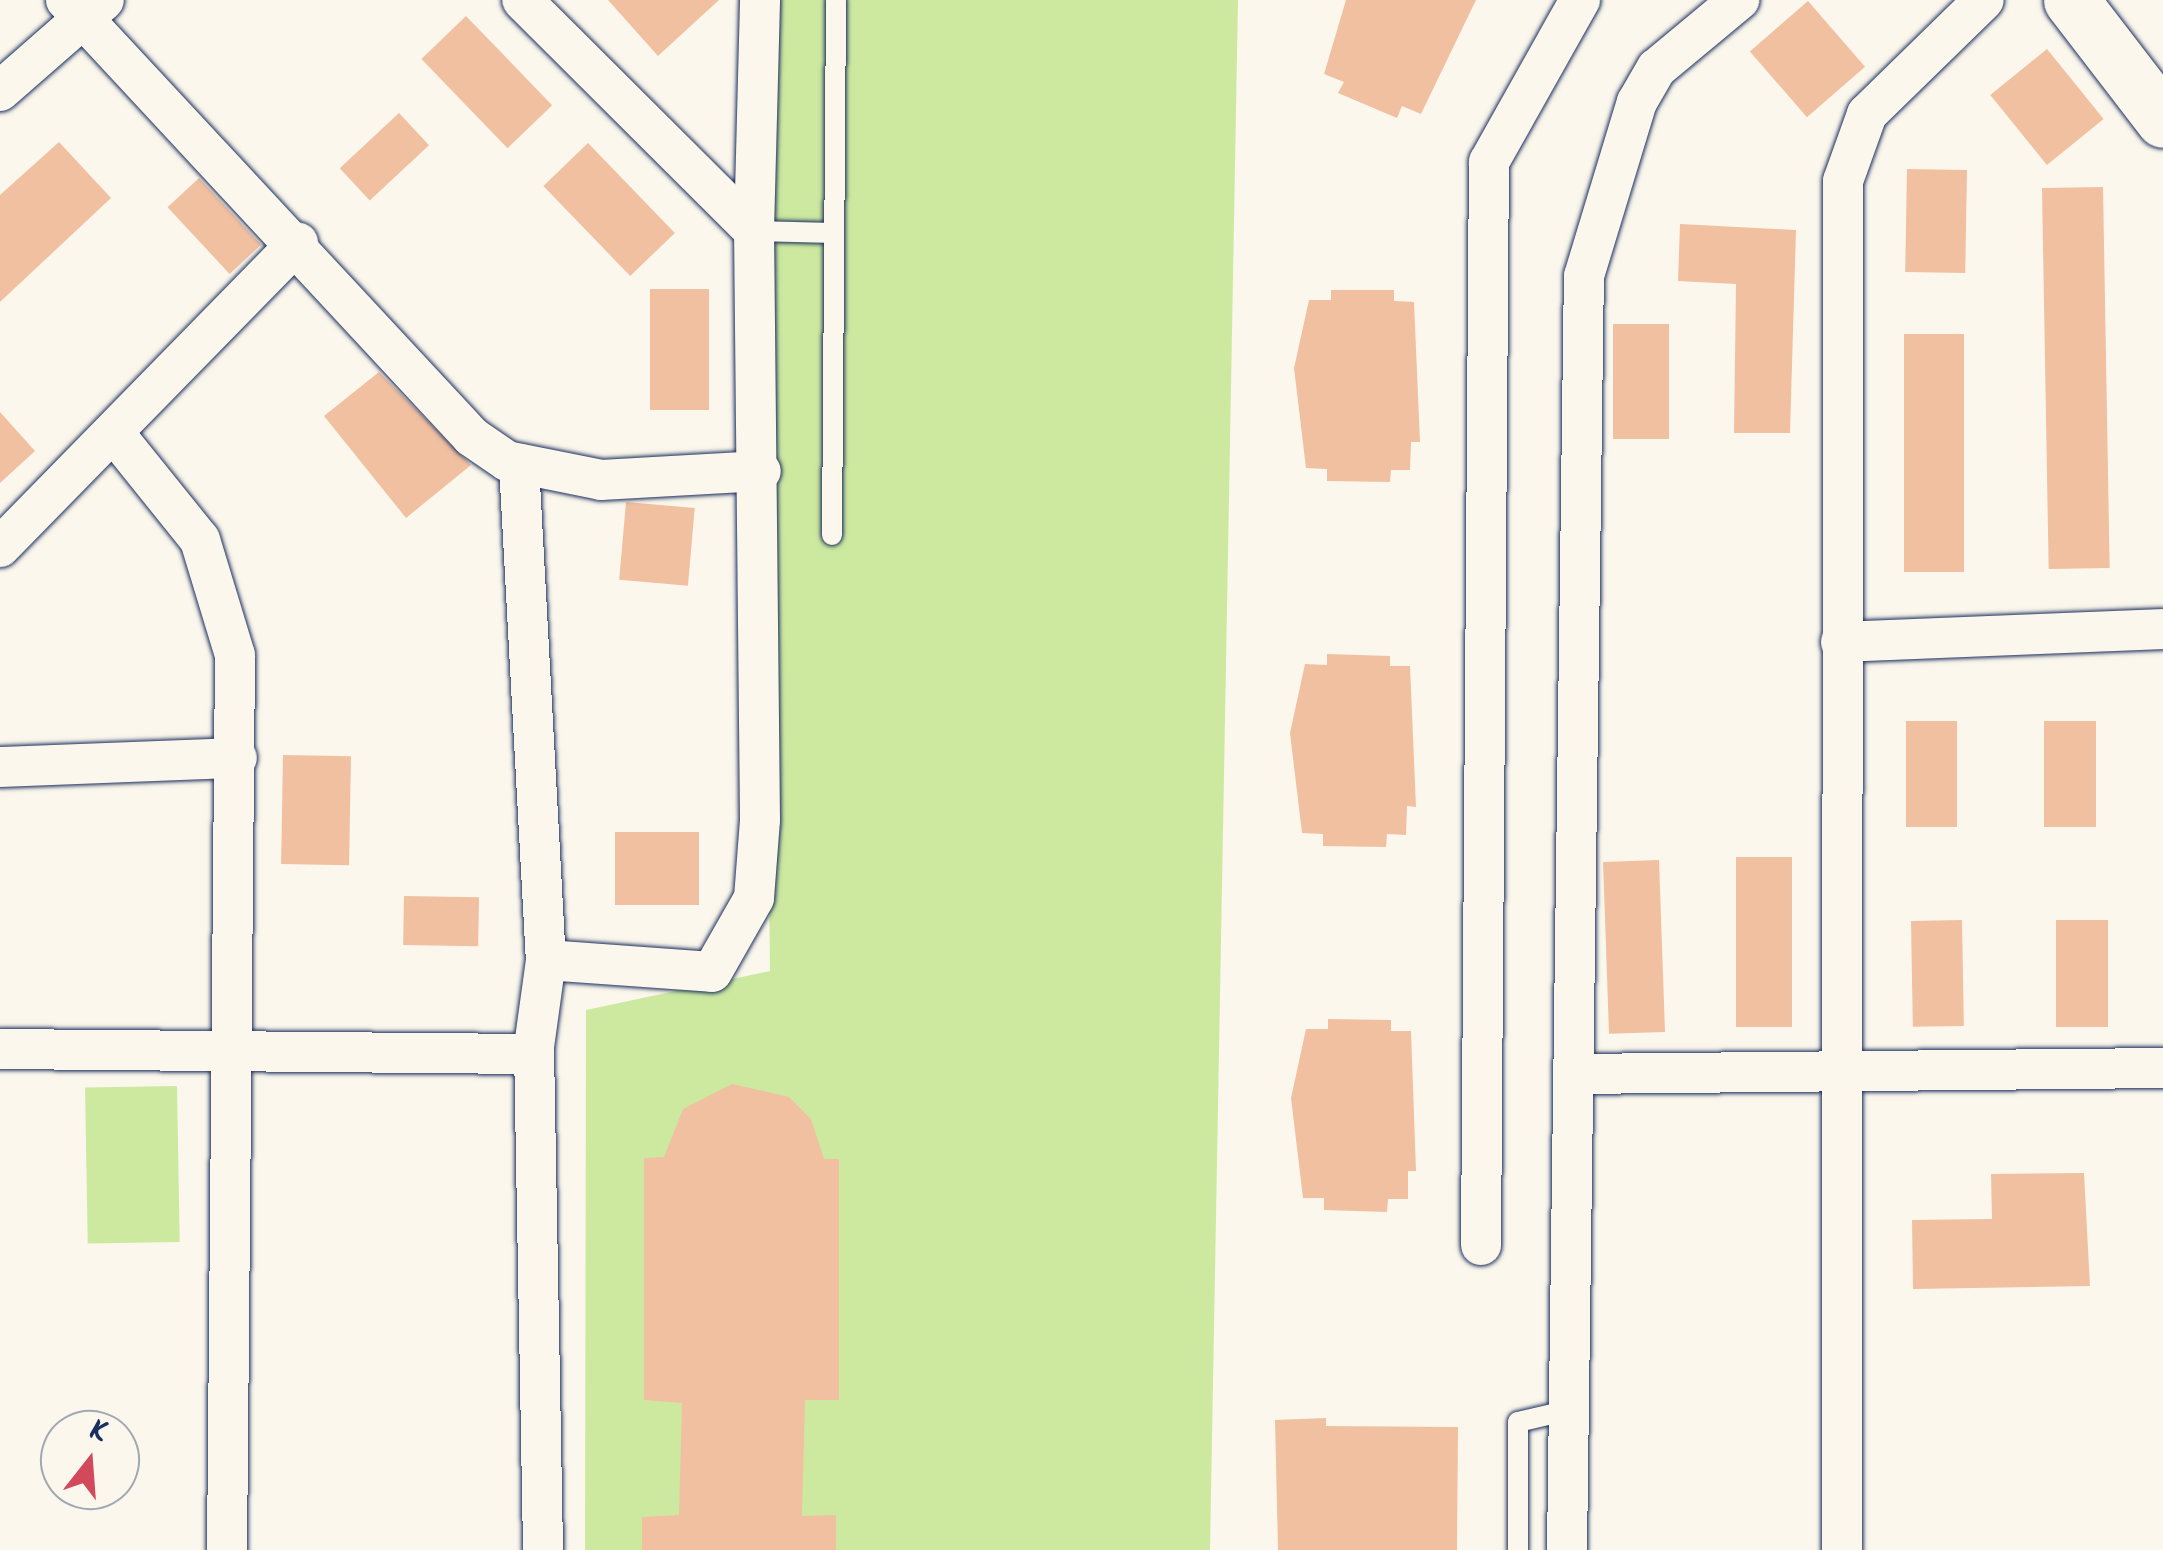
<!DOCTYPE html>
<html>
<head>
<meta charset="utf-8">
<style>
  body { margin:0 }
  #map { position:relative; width:2163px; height:1550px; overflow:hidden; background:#fbf7ec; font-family:Kalam,sans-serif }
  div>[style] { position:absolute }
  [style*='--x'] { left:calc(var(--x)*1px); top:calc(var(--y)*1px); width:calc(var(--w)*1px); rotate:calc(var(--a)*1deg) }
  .green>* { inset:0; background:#cde9a0; transform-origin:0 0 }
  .building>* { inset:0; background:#f1c0a1; transform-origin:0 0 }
  .roads { filter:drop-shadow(0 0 2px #1b2f5e) drop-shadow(0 0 2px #1b2f5e) }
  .lane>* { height:20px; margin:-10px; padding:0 10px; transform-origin:10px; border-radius:10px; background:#fbf7ec }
  .street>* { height:40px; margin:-20px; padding:0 20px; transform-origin:20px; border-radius:20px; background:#fbf7ec }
  .secondary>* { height:55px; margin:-27.5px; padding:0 27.5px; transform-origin:27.5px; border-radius:27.5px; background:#fbf7ec }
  span { translate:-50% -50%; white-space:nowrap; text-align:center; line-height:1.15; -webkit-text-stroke:10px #fbf7ec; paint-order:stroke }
  .north { position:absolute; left:40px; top:1410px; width:100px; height:100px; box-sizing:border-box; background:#fbf7ec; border:2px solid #a1a7b3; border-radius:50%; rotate:17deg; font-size:28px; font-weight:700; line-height:40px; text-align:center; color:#1b2f5e }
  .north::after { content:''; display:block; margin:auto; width:35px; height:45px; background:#d1495b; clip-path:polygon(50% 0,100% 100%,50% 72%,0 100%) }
</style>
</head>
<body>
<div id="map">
  <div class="green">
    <i style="clip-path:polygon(759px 0,1238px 0,1210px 1550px,585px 1550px,586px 1010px,770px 971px)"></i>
    <i style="left:177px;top:1086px;width:156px;height:92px;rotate:89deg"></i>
  </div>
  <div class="building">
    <i style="clip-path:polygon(608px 0,719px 0,658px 56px)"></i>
    <i style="clip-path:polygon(1346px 0,1476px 0,1421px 114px,1402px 106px,1397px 118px,1338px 93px,1344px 82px,1324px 74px)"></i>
    <i style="left:1808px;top:1px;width:87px;height:77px;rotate:49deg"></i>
    <i style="left:466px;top:16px;width:124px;height:62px;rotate:46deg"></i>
    <i style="left:2047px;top:49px;width:90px;height:73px;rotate:51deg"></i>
    <i style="left:399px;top:113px;width:44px;height:81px;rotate:47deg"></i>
    <i style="clip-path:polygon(59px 142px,111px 198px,0 302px,0 195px)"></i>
    <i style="left:588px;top:143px;width:125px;height:62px;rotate:46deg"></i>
    <i style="left:1907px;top:169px;width:60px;height:103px;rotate:1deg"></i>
    <i style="left:199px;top:178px;width:91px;height:43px;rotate:47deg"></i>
    <i style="left:2103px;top:187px;width:381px;height:61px;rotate:89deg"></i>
    <i style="clip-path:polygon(1680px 224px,1796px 230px,1790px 433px,1734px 433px,1736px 284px,1678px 281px)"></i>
    <i style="left:650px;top:289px;width:59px;height:121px"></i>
    <i style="clip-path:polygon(1331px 290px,1394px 290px,1394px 301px,1414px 302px,1420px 442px,1411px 442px,1410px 470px,1391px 470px,1390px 482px,1327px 481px,1327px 469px,1306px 468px,1294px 368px,1309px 300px,1331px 300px)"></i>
    <i style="left:1613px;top:324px;width:56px;height:115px"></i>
    <i style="left:1904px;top:334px;width:60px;height:238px"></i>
    <i style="clip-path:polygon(379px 372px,471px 465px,406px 518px,324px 416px)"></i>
    <i style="clip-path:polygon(0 412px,35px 451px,0 483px)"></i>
    <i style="left:626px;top:502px;width:69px;height:78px;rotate:5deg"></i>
    <i style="clip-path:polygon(1327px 654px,1390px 656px,1390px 666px,1410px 666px,1416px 807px,1407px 806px,1406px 835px,1387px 834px,1386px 847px,1323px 846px,1323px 834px,1302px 833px,1290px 733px,1305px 664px,1327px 665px)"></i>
    <i style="left:1906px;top:721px;width:51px;height:106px"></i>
    <i style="left:2096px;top:721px;width:106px;height:52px;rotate:90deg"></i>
    <i style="left:283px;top:755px;width:68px;height:109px;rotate:1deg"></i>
    <i style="left:615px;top:832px;width:84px;height:73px"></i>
    <i style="left:1792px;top:857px;width:170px;height:56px;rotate:90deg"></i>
    <i style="left:1659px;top:860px;width:172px;height:56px;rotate:88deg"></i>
    <i style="left:404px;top:896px;width:75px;height:49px;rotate:1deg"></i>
    <i style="left:1962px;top:920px;width:106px;height:51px;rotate:89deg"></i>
    <i style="left:2056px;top:920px;width:52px;height:107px"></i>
    <i style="clip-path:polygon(1328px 1019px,1391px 1020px,1391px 1031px,1411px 1031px,1416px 1171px,1408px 1171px,1408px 1199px,1388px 1199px,1387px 1212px,1324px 1210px,1324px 1198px,1303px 1198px,1291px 1098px,1306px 1029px,1328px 1029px)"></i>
    <i style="clip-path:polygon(732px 1084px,789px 1097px,811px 1119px,824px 1159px,839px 1159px,839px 1400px,805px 1400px,802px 1516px,836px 1515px,836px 1550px,642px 1550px,642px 1517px,679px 1515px,682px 1403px,644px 1400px,644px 1158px,664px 1157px,683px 1109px)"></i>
    <i style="clip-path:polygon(2084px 1173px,2090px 1286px,1913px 1289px,1912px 1220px,1992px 1219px,1991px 1174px)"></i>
    <i style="clip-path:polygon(1326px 1418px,1326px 1426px,1458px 1427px,1457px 1550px,1278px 1550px,1275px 1420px)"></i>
  </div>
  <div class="roads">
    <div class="lane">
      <i style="--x:754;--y:231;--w:80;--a:1.4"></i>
      <i style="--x:832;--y:535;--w:535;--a:-89.57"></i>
      <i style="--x:1518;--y:1550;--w:128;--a:-90"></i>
      <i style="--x:1518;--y:1422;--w:52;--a:-13.2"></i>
    </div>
    <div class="street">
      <i style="--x:66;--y:0;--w:596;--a:47.11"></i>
      <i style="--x:472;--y:437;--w:42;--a:34.4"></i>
      <i style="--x:507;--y:461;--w:96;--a:11.4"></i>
      <i style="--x:601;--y:480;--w:160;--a:-3.2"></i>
      <i style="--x:0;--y:91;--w:138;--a:-41.2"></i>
      <i style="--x:754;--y:231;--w:231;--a:-88.5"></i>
      <i style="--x:114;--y:433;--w:137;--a:51.2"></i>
      <i style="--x:200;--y:540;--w:120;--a:73.1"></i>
      <i style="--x:235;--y:655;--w:895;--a:90.51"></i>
      <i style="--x:519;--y:464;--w:497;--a:86.9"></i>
      <i style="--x:546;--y:960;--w:166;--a:4.1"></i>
      <i style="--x:712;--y:972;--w:85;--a:-60.4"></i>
      <i style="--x:754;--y:898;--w:78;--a:-85.6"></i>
      <i style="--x:760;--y:820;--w:589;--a:-90.58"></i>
      <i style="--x:754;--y:231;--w:327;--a:-135.1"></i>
      <i style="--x:0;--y:547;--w:426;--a:-45.6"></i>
      <i style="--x:1841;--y:642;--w:322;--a:-2.3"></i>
      <i style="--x:0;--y:767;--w:237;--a:-2.2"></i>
      <i style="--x:534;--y:1048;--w:502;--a:88.97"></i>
      <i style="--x:0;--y:1049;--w:533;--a:0.54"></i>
      <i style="--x:533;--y:1054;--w:95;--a:-82.1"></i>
      <i style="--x:1573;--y:1074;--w:590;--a:-0.58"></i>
      <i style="--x:1481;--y:1245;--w:1083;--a:-89.58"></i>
      <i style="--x:1489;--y:162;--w:186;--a:-60.7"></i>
      <i style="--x:1567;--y:1550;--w:1274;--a:-89.24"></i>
      <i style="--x:1584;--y:276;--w:182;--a:-73.1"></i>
      <i style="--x:1637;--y:102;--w:39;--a:-60"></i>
      <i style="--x:1657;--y:68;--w:107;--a:-39.7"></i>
      <i style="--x:1842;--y:1550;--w:1369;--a:-89.96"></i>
      <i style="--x:1843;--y:181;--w:71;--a:-70.3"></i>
      <i style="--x:1867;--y:114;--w:163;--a:-44.3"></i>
    </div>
    <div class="secondary">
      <i style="--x:2071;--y:0;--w:151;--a:52.5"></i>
    </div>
  </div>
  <div class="north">K</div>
</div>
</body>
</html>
